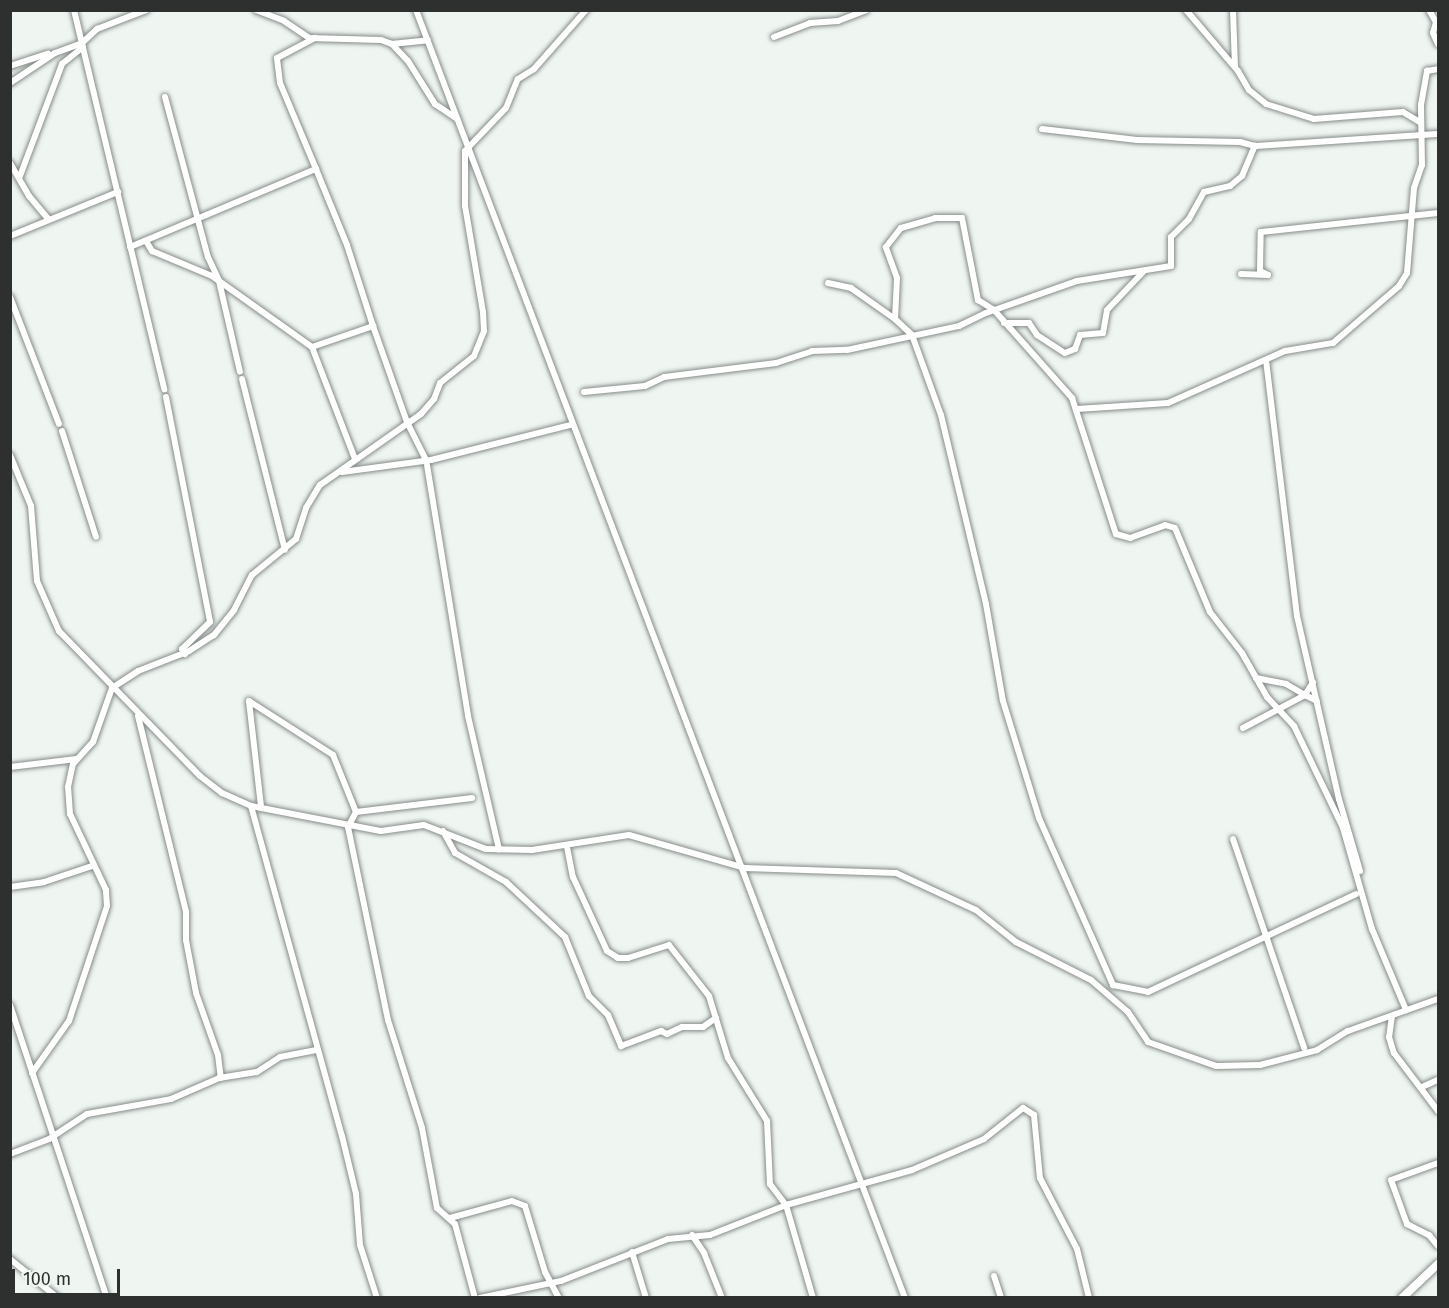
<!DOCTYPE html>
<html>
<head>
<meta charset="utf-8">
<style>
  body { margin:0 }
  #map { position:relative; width:1449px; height:1308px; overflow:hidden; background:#eff6f1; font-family:"Fira Sans",sans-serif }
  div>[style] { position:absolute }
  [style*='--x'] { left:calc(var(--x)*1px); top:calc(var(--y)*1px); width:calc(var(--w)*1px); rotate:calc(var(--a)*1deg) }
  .roads { filter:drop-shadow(0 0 2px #868c88) drop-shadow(0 0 2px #868c88) }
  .minor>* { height:6px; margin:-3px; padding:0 3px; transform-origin:3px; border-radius:3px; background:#fff }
  .tertiary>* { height:8px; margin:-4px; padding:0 4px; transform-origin:4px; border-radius:4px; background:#fff }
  span { translate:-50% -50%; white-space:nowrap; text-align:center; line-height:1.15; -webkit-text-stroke:6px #eff6f1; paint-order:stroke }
  .frame { position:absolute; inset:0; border:12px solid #2d302e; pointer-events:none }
  .scale { position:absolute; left:12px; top:1269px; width:108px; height:27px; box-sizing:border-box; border:3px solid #2d302e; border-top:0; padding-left:8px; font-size:18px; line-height:21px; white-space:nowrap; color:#2d302e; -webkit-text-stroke:4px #eff6f1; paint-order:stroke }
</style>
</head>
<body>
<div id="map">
  <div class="roads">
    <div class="minor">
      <i style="--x:74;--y:10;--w:390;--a:76.6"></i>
      <i style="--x:256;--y:10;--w:30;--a:21"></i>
      <i style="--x:284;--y:21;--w:30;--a:34"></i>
      <i style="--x:309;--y:38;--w:72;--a:1.6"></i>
      <i style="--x:381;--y:40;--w:12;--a:20"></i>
      <i style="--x:392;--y:44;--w:23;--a:47"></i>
      <i style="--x:408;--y:61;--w:51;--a:57.9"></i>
      <i style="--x:435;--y:104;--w:27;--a:34"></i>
      <i style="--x:416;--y:10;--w:1378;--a:69.21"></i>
      <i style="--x:1186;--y:10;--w:80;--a:49.6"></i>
      <i style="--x:1238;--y:71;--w:22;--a:60"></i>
      <i style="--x:1249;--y:90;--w:22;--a:39"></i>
      <i style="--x:1266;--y:104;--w:50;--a:17.4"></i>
      <i style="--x:1314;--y:119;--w:89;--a:-4.5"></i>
      <i style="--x:1403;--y:112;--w:21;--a:31"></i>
      <i style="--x:1233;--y:10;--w:57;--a:88"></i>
      <i style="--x:1429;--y:10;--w:14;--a:60"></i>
      <i style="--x:1436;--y:22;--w:11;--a:105"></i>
      <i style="--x:1433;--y:33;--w:12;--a:66"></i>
      <i style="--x:774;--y:37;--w:39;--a:-21"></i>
      <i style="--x:810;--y:23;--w:28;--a:-4"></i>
      <i style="--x:838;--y:21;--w:30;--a:-21"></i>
      <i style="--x:392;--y:44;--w:36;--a:-6"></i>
      <i style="--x:10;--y:66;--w:40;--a:-18"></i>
      <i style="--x:10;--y:83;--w:54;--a:-33.7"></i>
      <i style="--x:55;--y:53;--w:29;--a:-20"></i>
      <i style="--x:82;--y:43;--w:21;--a:-43"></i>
      <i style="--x:97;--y:29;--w:53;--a:-21.2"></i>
      <i style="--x:165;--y:97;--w:166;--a:75"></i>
      <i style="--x:208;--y:257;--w:26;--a:65"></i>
      <i style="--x:219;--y:281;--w:93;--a:77"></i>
      <i style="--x:1042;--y:129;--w:96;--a:6.6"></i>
      <i style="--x:1137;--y:140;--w:103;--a:1.1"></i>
      <i style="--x:1240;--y:142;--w:16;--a:15"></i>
      <i style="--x:10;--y:163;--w:38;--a:60"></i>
      <i style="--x:29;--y:196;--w:31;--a:50"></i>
      <i style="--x:20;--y:176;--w:120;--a:-69.4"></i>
      <i style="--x:62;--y:64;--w:27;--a:-39"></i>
      <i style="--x:10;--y:236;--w:117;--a:-22.2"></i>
      <i style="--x:146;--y:241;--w:12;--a:59"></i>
      <i style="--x:152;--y:251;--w:65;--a:22.6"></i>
      <i style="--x:212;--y:276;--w:123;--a:35.4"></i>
      <i style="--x:312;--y:347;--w:65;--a:-19"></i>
      <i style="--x:373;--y:326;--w:85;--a:-107.8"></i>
      <i style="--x:347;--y:245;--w:82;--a:-112.2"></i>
      <i style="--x:130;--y:247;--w:202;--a:-22.8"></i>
      <i style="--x:316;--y:169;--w:93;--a:-112.7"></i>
      <i style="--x:280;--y:83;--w:25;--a:-97"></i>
      <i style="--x:277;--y:58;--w:43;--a:-27.8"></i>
      <i style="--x:1241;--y:274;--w:27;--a:2"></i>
      <i style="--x:1268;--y:275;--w:9;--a:-153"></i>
      <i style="--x:1260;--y:271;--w:39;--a:-89"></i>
      <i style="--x:1261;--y:232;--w:178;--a:-6.1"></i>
      <i style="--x:828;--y:283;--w:24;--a:12"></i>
      <i style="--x:851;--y:288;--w:54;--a:35.2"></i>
      <i style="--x:895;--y:319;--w:41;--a:-87.2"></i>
      <i style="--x:897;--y:278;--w:33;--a:-110"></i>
      <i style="--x:886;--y:247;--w:24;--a:-52"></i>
      <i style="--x:901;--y:228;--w:35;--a:-16"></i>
      <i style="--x:935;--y:218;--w:27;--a:0"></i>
      <i style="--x:962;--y:218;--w:84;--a:79"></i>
      <i style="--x:978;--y:300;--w:19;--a:32"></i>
      <i style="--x:994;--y:310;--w:118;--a:48.4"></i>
      <i style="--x:1072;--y:398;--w:143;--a:72.1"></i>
      <i style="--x:1116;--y:534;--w:15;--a:16"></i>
      <i style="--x:1130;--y:538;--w:37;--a:-20"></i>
      <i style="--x:1165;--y:525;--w:10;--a:17"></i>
      <i style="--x:1175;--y:528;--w:91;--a:67.4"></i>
      <i style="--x:1210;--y:612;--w:52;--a:52"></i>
      <i style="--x:1242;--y:653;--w:51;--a:60.4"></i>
      <i style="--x:1267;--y:697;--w:40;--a:47"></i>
      <i style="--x:1294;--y:726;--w:113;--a:64.3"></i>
      <i style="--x:1343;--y:828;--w:105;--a:74"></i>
      <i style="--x:1372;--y:929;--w:88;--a:67.2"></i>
      <i style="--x:10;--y:297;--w:136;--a:68.9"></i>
      <i style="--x:895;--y:319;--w:23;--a:43"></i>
      <i style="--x:912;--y:335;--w:85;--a:70.1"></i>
      <i style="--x:941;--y:415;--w:194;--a:76.6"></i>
      <i style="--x:986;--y:604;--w:98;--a:80.1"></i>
      <i style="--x:1003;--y:701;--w:122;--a:72.9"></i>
      <i style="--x:1039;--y:818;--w:183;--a:66.1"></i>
      <i style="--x:1113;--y:985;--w:36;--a:11"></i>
      <i style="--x:1148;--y:992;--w:230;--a:-25.2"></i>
      <i style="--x:1004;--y:323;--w:25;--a:0"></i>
      <i style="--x:1029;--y:323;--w:14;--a:56"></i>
      <i style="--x:1037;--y:335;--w:33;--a:33"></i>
      <i style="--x:1065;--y:353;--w:11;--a:-22"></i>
      <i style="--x:1075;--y:349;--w:15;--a:-70"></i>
      <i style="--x:1080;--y:335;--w:23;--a:-5"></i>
      <i style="--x:1103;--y:333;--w:23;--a:-80"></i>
      <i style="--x:1107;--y:310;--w:52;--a:-46.5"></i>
      <i style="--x:373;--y:326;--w:102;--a:70.5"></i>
      <i style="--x:407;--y:422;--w:42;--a:63.4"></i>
      <i style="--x:312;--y:347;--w:120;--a:69"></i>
      <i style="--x:1266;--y:360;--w:258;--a:83.1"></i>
      <i style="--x:1297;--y:616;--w:188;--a:77.1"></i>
      <i style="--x:1339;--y:799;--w:75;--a:73.7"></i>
      <i style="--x:242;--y:379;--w:176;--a:75.9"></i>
      <i style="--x:584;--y:392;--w:61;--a:-5.6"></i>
      <i style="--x:645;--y:386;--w:21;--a:-25"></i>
      <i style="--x:664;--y:377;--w:113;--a:-7.1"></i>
      <i style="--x:776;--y:363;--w:38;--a:-18"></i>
      <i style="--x:812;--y:351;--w:35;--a:-2"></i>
      <i style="--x:847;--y:350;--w:115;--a:-12.1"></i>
      <i style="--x:959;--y:326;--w:30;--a:-26"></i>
      <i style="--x:986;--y:313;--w:96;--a:-19.4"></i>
      <i style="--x:1077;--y:281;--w:95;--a:-9.1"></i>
      <i style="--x:1171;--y:266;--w:29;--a:-90"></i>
      <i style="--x:1171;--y:237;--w:25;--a:-45"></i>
      <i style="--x:1189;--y:219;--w:31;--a:-61"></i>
      <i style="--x:1204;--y:192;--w:27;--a:-13"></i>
      <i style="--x:1230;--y:186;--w:16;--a:-40"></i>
      <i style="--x:1242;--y:176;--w:33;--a:-67"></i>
      <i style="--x:1255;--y:146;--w:183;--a:-3.8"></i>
      <i style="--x:166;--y:397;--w:229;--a:78.9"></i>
      <i style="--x:210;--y:622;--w:39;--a:136"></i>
      <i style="--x:182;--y:649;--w:6;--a:59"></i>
      <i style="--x:1077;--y:409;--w:91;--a:-3.8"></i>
      <i style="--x:1168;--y:403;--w:128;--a:-24"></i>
      <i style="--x:1285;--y:351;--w:49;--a:-9.5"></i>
      <i style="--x:1333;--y:343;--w:87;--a:-40.8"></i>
      <i style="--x:1399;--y:286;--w:15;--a:-58"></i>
      <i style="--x:1407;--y:273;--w:85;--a:-85.3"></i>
      <i style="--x:1414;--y:188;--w:24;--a:-71"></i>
      <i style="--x:1422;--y:165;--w:60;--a:-91"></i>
      <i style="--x:1421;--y:105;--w:35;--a:-80"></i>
      <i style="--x:1427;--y:71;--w:11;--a:-10"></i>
      <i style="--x:62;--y:431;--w:111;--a:72.2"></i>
      <i style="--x:10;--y:455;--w:55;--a:67.6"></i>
      <i style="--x:31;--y:506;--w:75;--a:85.4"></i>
      <i style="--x:37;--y:581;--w:55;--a:66.3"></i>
      <i style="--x:59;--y:631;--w:202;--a:45.8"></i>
      <i style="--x:200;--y:776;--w:28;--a:38"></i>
      <i style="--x:222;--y:793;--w:32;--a:24"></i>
      <i style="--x:251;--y:806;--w:132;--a:10.9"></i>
      <i style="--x:381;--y:831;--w:43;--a:-7.9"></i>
      <i style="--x:424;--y:825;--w:66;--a:21.2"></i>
      <i style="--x:486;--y:849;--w:46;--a:1.2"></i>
      <i style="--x:532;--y:850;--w:98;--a:-8.8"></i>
      <i style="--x:629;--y:835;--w:121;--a:15.9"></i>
      <i style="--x:745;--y:868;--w:151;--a:1.9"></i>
      <i style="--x:896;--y:873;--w:88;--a:24.8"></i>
      <i style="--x:976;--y:910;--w:51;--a:38.7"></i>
      <i style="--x:1016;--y:942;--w:84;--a:26.9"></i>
      <i style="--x:1091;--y:980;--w:49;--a:40.9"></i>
      <i style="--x:1128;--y:1012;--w:36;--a:56"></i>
      <i style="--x:1148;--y:1042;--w:72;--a:19.4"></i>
      <i style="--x:1216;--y:1066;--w:44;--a:-1.3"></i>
      <i style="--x:1260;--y:1065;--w:59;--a:-14.7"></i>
      <i style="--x:1317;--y:1050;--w:36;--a:-32"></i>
      <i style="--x:1348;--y:1031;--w:96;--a:-19.6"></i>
      <i style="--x:427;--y:465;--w:254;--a:80.7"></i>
      <i style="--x:468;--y:716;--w:137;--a:76.9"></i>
      <i style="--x:342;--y:472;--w:90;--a:-7.7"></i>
      <i style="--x:431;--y:460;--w:143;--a:-14.1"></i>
      <i style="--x:1256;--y:678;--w:31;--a:11"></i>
      <i style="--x:1286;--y:684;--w:22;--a:30"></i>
      <i style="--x:1305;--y:695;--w:15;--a:-58"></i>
      <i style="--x:249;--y:701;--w:100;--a:32.7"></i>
      <i style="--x:333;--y:755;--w:61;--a:68"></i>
      <i style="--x:356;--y:812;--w:17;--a:118"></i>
      <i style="--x:348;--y:827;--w:197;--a:78.3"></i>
      <i style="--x:388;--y:1020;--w:113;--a:72.5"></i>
      <i style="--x:422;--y:1128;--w:81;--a:79.4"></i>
      <i style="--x:437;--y:1208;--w:24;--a:42"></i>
      <i style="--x:455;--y:1224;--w:77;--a:74.9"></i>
      <i style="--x:249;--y:701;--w:107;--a:83.5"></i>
      <i style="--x:138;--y:716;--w:202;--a:76.2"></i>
      <i style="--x:186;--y:912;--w:28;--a:90"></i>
      <i style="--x:186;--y:940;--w:54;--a:79.3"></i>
      <i style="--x:196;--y:993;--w:66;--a:70.5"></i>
      <i style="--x:218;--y:1055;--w:23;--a:83"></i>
      <i style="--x:1243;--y:728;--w:70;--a:-28"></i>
      <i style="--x:1305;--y:695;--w:13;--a:27"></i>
      <i style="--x:10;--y:767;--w:67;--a:-6.8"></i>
      <i style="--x:251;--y:806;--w:342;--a:74.6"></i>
      <i style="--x:342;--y:1136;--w:60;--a:76.4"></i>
      <i style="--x:356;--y:1194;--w:51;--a:85.5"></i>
      <i style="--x:360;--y:1245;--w:56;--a:72.2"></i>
      <i style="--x:356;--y:812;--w:117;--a:-6.9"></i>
      <i style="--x:443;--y:831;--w:25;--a:61"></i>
      <i style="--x:455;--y:853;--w:59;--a:29.6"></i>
      <i style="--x:506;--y:882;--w:81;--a:43"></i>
      <i style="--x:565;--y:937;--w:64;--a:67.9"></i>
      <i style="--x:589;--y:996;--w:27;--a:45"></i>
      <i style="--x:608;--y:1015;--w:34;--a:67"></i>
      <i style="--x:621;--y:1046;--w:43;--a:-20.6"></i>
      <i style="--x:661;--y:1031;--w:7;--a:27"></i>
      <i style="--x:667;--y:1034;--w:17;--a:-25"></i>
      <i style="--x:682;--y:1027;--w:21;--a:0"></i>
      <i style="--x:703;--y:1027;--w:16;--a:-35"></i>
      <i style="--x:1233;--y:839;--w:221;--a:71.2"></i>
      <i style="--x:567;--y:847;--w:31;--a:79"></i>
      <i style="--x:573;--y:877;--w:81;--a:65.3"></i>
      <i style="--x:607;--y:951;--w:13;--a:32"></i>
      <i style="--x:618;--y:958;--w:10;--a:0"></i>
      <i style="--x:628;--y:958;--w:43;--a:-17.6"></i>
      <i style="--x:669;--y:945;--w:65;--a:51.9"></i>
      <i style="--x:709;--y:996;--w:65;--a:73"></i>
      <i style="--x:728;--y:1058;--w:74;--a:58.2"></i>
      <i style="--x:767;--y:1121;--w:63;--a:87.3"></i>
      <i style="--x:770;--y:1184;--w:26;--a:53"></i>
      <i style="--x:786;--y:1205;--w:97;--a:73.8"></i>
      <i style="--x:10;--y:887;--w:34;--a:-8"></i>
      <i style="--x:44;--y:882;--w:51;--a:-18.4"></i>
      <i style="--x:10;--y:1005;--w:309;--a:71.7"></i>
      <i style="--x:1392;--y:1016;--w:21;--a:98"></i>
      <i style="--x:1389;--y:1037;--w:17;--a:73"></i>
      <i style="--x:1394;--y:1053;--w:73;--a:52.8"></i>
      <i style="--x:32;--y:1073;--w:64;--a:-54.6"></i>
      <i style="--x:69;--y:1021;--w:121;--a:-71.7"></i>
      <i style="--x:107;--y:906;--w:16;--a:-94"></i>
      <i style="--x:106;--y:890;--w:84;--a:-115.3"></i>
      <i style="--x:70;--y:814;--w:27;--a:-94"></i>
      <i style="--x:68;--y:787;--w:24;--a:-78"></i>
      <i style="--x:73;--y:764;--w:30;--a:-48"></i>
      <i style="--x:93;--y:742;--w:57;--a:-70.6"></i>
      <i style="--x:112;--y:688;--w:31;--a:-33"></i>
      <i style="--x:138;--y:671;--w:55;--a:-21.4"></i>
      <i style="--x:189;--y:651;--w:30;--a:-33"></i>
      <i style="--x:214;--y:635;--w:32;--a:-51"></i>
      <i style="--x:234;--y:610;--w:39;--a:-63"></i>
      <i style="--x:252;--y:575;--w:57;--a:-39.3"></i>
      <i style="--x:296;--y:539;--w:33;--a:-72"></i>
      <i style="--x:306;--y:508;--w:27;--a:-59"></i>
      <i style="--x:320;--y:485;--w:123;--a:-35.1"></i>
      <i style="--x:421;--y:414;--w:20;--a:-49"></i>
      <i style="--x:434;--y:399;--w:17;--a:-69"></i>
      <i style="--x:440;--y:383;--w:43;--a:-38.5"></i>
      <i style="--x:474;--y:356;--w:27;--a:-68"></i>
      <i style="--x:484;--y:331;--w:19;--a:-93"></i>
      <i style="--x:483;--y:312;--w:108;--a:-99.6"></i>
      <i style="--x:465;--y:206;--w:55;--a:-90"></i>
      <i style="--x:465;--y:151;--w:59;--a:-46.4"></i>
      <i style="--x:506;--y:108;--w:31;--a:-68"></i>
      <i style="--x:518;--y:79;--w:19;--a:-32"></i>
      <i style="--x:534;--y:69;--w:79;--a:-48.6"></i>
      <i style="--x:1422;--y:1087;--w:17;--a:-24"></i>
      <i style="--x:10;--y:1154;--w:42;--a:-21"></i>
      <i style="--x:49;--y:1139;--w:45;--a:-33.3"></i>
      <i style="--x:87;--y:1114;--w:85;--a:-10.1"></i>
      <i style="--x:171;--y:1099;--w:52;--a:-23.6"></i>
      <i style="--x:219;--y:1078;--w:38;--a:-9"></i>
      <i style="--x:257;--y:1072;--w:27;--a:-33"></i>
      <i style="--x:280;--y:1057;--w:37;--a:-11"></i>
      <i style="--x:1438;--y:1163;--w:50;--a:160.1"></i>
      <i style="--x:1391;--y:1180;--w:47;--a:70"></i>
      <i style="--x:1407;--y:1224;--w:25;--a:27"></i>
      <i style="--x:1429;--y:1235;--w:14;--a:51"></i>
      <i style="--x:450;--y:1218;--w:64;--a:-15.3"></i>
      <i style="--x:512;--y:1201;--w:14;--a:21"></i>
      <i style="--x:525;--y:1206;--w:69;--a:73.1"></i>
      <i style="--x:545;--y:1272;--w:30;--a:62"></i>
      <i style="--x:692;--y:1235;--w:22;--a:56"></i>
      <i style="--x:704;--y:1253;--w:48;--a:68.2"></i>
      <i style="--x:632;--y:1252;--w:48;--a:73.1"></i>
      <i style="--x:10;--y:1259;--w:62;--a:39.1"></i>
      <i style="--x:994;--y:1276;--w:23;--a:72"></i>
      <i style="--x:480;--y:1298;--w:83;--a:-11.9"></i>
      <i style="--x:561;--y:1281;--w:115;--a:-21.4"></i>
      <i style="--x:668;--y:1239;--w:42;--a:-5.4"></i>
      <i style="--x:710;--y:1235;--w:82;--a:-21.5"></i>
      <i style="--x:786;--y:1205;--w:131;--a:-15.5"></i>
      <i style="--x:912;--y:1170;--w:78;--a:-23.3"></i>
      <i style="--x:984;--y:1139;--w:50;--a:-38.5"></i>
      <i style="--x:1023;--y:1108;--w:13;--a:32"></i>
      <i style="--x:1034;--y:1115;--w:63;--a:84.6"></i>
      <i style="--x:1040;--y:1178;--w:80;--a:62.5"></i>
      <i style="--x:1077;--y:1249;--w:50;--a:76.2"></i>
    </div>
    <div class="tertiary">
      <i style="--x:1402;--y:1298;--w:50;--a:-43.4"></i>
    </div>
  </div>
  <div class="frame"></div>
  <div class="scale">100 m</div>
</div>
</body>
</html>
